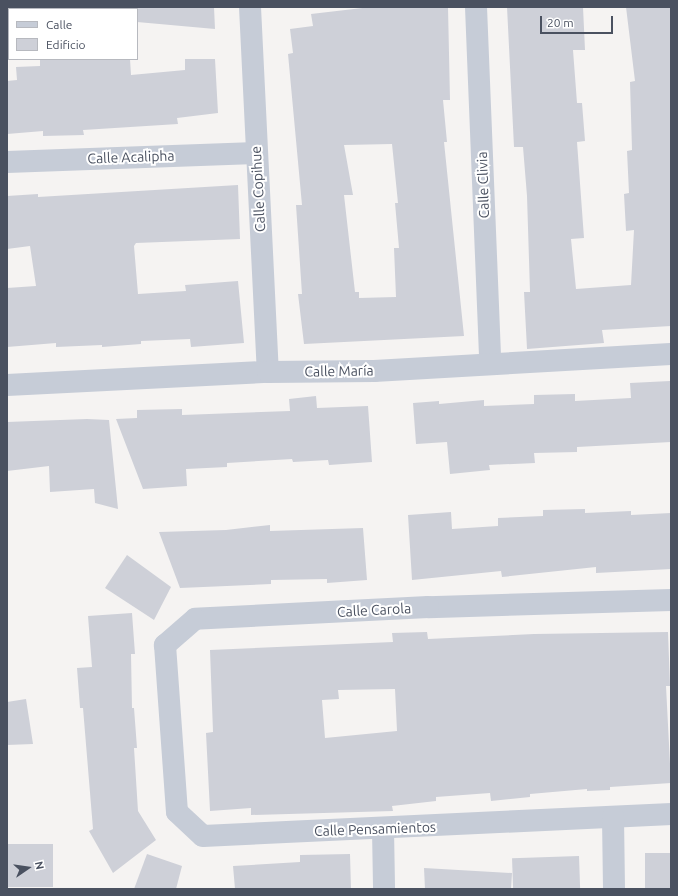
<!DOCTYPE html>
<html>
<head>
<meta charset="utf-8">
<style>
  body { margin:0 }
  #map { position:relative; width:678px; height:896px; overflow:hidden; background:#f5f3f2; font-family:Ubuntu,sans-serif }
  div>[style] { position:absolute }
  [style*='--x'] { left:calc(var(--x)*1px); top:calc(var(--y)*1px); width:calc(var(--w)*1px); rotate:calc(var(--a)*1deg) }
  .building>* { inset:0; background:#ced0d8; transform-origin:0 0 }
  .minor>* { height:22px; margin:-11px; padding:0 11px; transform-origin:11px; border-radius:11px; background:#c6ccd7 }
  span { translate:-50% -50%; white-space:nowrap; text-align:center; line-height:1.15; -webkit-text-stroke:4px #fff; paint-order:stroke }
  .street-label { font-size:14px; color:#4a5160 }
  .frame { position:absolute; inset:0; border:8px solid #4a5160; pointer-events:none }
  .legend { position:absolute; left:8px; top:8px; width:130px; height:52px; box-sizing:border-box; background:#fff; border:1px solid #b7b9bf; margin:0; padding:5px 7px; list-style:none; font-size:12px; color:#4a5160 }
  .legend li { display:flex; align-items:center; gap:8px; height:20px }
  .legend b { width:20px; border:1px solid #b7b9bf }
  .north { position:absolute; left:8px; top:848px; width:40px; height:40px; -webkit-text-stroke:3px #fff; paint-order:stroke; rotate:77deg; font-size:11px; font-weight:700; line-height:16px; text-align:center; color:#4a5160 }
  .north::after { content:''; display:block; margin:auto; width:14px; height:18px; background:#4a5160; clip-path:polygon(50% 0,100% 100%,50% 72%,0 100%) }
  .scale { position:absolute; left:540px; top:16px; width:73px; height:18px; box-sizing:border-box; border:2px solid #4a5160; border-top:0; padding-left:5px; font-size:12px; line-height:14px; white-space:nowrap; color:#4a5160; -webkit-text-stroke:3px #fff; paint-order:stroke }
</style>
</head>
<body>
<div id="map">
  <div class="building">
    <i style="clip-path:polygon(125px 7px,214px 7px,215px 29px,137px 22px,137px 9px)"></i>
    <i style="clip-path:polygon(evenodd,371px 7px,448px 7px,450px 100px,443px 100px,447px 142px,444px 142px,464px 336px,304px 344px,298px 294px,302px 294px,296px 205px,302px 205px,288px 54px,293px 53px,290px 29px,313px 26px,311px 14px,371px 7px,392px 144px,398px 203px,395px 203px,399px 248px,394px 248px,396px 297px,359px 298px,359px 292px,355px 292px,344px 195px,353px 195px,344px 145px,392px 144px)"></i>
    <i style="clip-path:polygon(507px 7px,583px 7px,585px 50px,573px 50px,577px 103px,582px 103px,585px 141px,577px 142px,584px 238px,571px 239px,576px 289px,631px 285px,634px 230px,626px 231px,624px 194px,629px 193px,627px 151px,632px 150px,630px 82px,635px 81px,626px 7px,671px 7px,671px 326px,602px 330px,604px 343px,527px 349px,524px 292px,530px 292px,527px 196px,523px 147px,514px 147px)"></i>
    <i style="clip-path:polygon(40px 59px,130px 59px,131px 75px,185px 70px,185px 59px,215px 59px,218px 113px,177px 118px,178px 124px,83px 130px,84px 135px,43px 136px,43px 131px,7px 134px,7px 81px,17px 80px,16px 67px,40px 66px)"></i>
    <i style="clip-path:polygon(238px 185px,240px 239px,136px 243px,134px 246px,138px 294px,186px 291px,185px 285px,238px 281px,244px 343px,191px 347px,190px 339px,141px 341px,141px 344px,102px 347px,102px 345px,56px 347px,56px 343px,7px 347px,7px 288px,36px 286px,30px 246px,7px 249px,7px 196px,38px 194px,38px 197px)"></i>
    <i style="clip-path:polygon(670px 381px,671px 442px,577px 447px,577px 452px,534px 453px,535px 463px,489px 465px,490px 470px,450px 474px,447px 442px,416px 444px,413px 403px,439px 401px,439px 404px,484px 400px,484px 406px,534px 404px,534px 395px,575px 394px,575px 401px,631px 398px,630px 383px)"></i>
    <i style="clip-path:polygon(316px 396px,317px 408px,368px 406px,372px 462px,329px 465px,328px 460px,293px 462px,292px 459px,227px 463px,227px 467px,186px 469px,187px 486px,143px 489px,116px 419px,137px 418px,137px 410px,182px 409px,182px 415px,290px 411px,289px 399px)"></i>
    <i style="clip-path:polygon(87px 419px,109px 420px,118px 509px,95px 503px,94px 489px,50px 492px,49px 466px,7px 471px,7px 422px)"></i>
    <i style="clip-path:polygon(585px 509px,585px 513px,631px 511px,631px 515px,671px 513px,671px 569px,596px 573px,596px 567px,502px 577px,501px 571px,412px 580px,408px 515px,451px 512px,452px 529px,498px 526px,498px 518px,543px 516px,543px 510px)"></i>
    <i style="clip-path:polygon(270px 525px,270px 531px,363px 528px,367px 580px,327px 583px,327px 579px,271px 580px,271px 584px,180px 588px,159px 532px,226px 530px)"></i>
    <i style="clip-path:polygon(127px 555px,171px 587px,154px 620px,105px 588px)"></i>
    <i style="clip-path:polygon(132px 613px,135px 654px,131px 654px,132px 708px,134px 708px,137px 748px,134px 748px,138px 811px,156px 840px,113px 873px,89px 831px,93px 829px,83px 708px,80px 708px,77px 668px,92px 667px,88px 616px)"></i>
    <i style="clip-path:polygon(evenodd,427px 632px,428px 639px,534px 634px,668px 632px,670px 686px,666px 686px,671px 783px,610px 787px,610px 790px,587px 791px,587px 789px,530px 794px,530px 797px,491px 801px,490px 793px,436px 797px,436px 801px,392px 806px,393px 811px,251px 815px,251px 808px,210px 811px,206px 733px,213px 732px,210px 650px,393px 642px,392px 633px,427px 632px,395px 689px,397px 731px,325px 738px,322px 700px,339px 699px,338px 690px,395px 689px)"></i>
    <i style="clip-path:polygon(26px 699px,33px 744px,7px 745px,7px 702px)"></i>
    <i style="left:7px;top:844px;width:46px;height:43px"></i>
    <i style="left:645px;top:853px;width:26px;height:36px"></i>
    <i style="clip-path:polygon(147px 854px,182px 866px,176px 889px,134px 889px)"></i>
    <i style="clip-path:polygon(350px 854px,351px 889px,235px 889px,233px 866px,300px 862px,300px 855px)"></i>
    <i style="left:579px;top:856px;width:33px;height:67px;rotate:88deg"></i>
    <i style="clip-path:polygon(424px 868px,512px 873px,511px 889px,425px 889px)"></i>
  </div>
  <div class="minor">
    <i style="--x:250;--y:7;--w:365;--a:87.2"></i>
    <i style="--x:476;--y:7;--w:356;--a:87.7"></i>
    <i style="--x:7;--y:162;--w:249;--a:-2.1"></i>
    <i style="--x:7;--y:385;--w:261;--a:-2.9"></i>
    <i style="--x:268;--y:372;--w:106;--a:-0.5"></i>
    <i style="--x:374;--y:371;--w:297;--a:-3.3"></i>
    <i style="--x:671;--y:600;--w:243;--a:178.3"></i>
    <i style="--x:428;--y:607;--w:233;--a:177.1"></i>
    <i style="--x:195;--y:619;--w:40;--a:139"></i>
    <i style="--x:165;--y:645;--w:167;--a:85.9"></i>
    <i style="--x:177;--y:812;--w:35;--a:43"></i>
    <i style="--x:203;--y:836;--w:469;--a:-2.7"></i>
    <i style="--x:613;--y:817;--w:72;--a:89.2"></i>
    <i style="--x:383;--y:829;--w:60;--a:89"></i>
  </div>
  <div class="street-label">
    <span style="left:131px;top:157px;rotate:-2deg">Calle Acalipha</span>
    <span style="left:483px;top:185px;rotate:-92deg">Calle Clivia</span>
    <span style="left:258px;top:189px;rotate:-93deg">Calle Copihue</span>
    <span style="left:339px;top:371px;rotate:-1deg">Calle María</span>
    <span style="left:374px;top:610px;rotate:-3deg">Calle Carola</span>
    <span style="left:375px;top:829px;rotate:-2deg">Calle Pensamientos</span>
  </div>
  <div class="frame"></div>
  <ul class="legend">
  <li><b style="height:5px;background:#c6ccd7"></b>Calle</li>
  <li><b style="height:11px;background:#ced0d8"></b>Edificio</li>
  </ul>
  <div class="north">N</div>
  <div class="scale">20 m</div>
</div>
</body>
</html>
